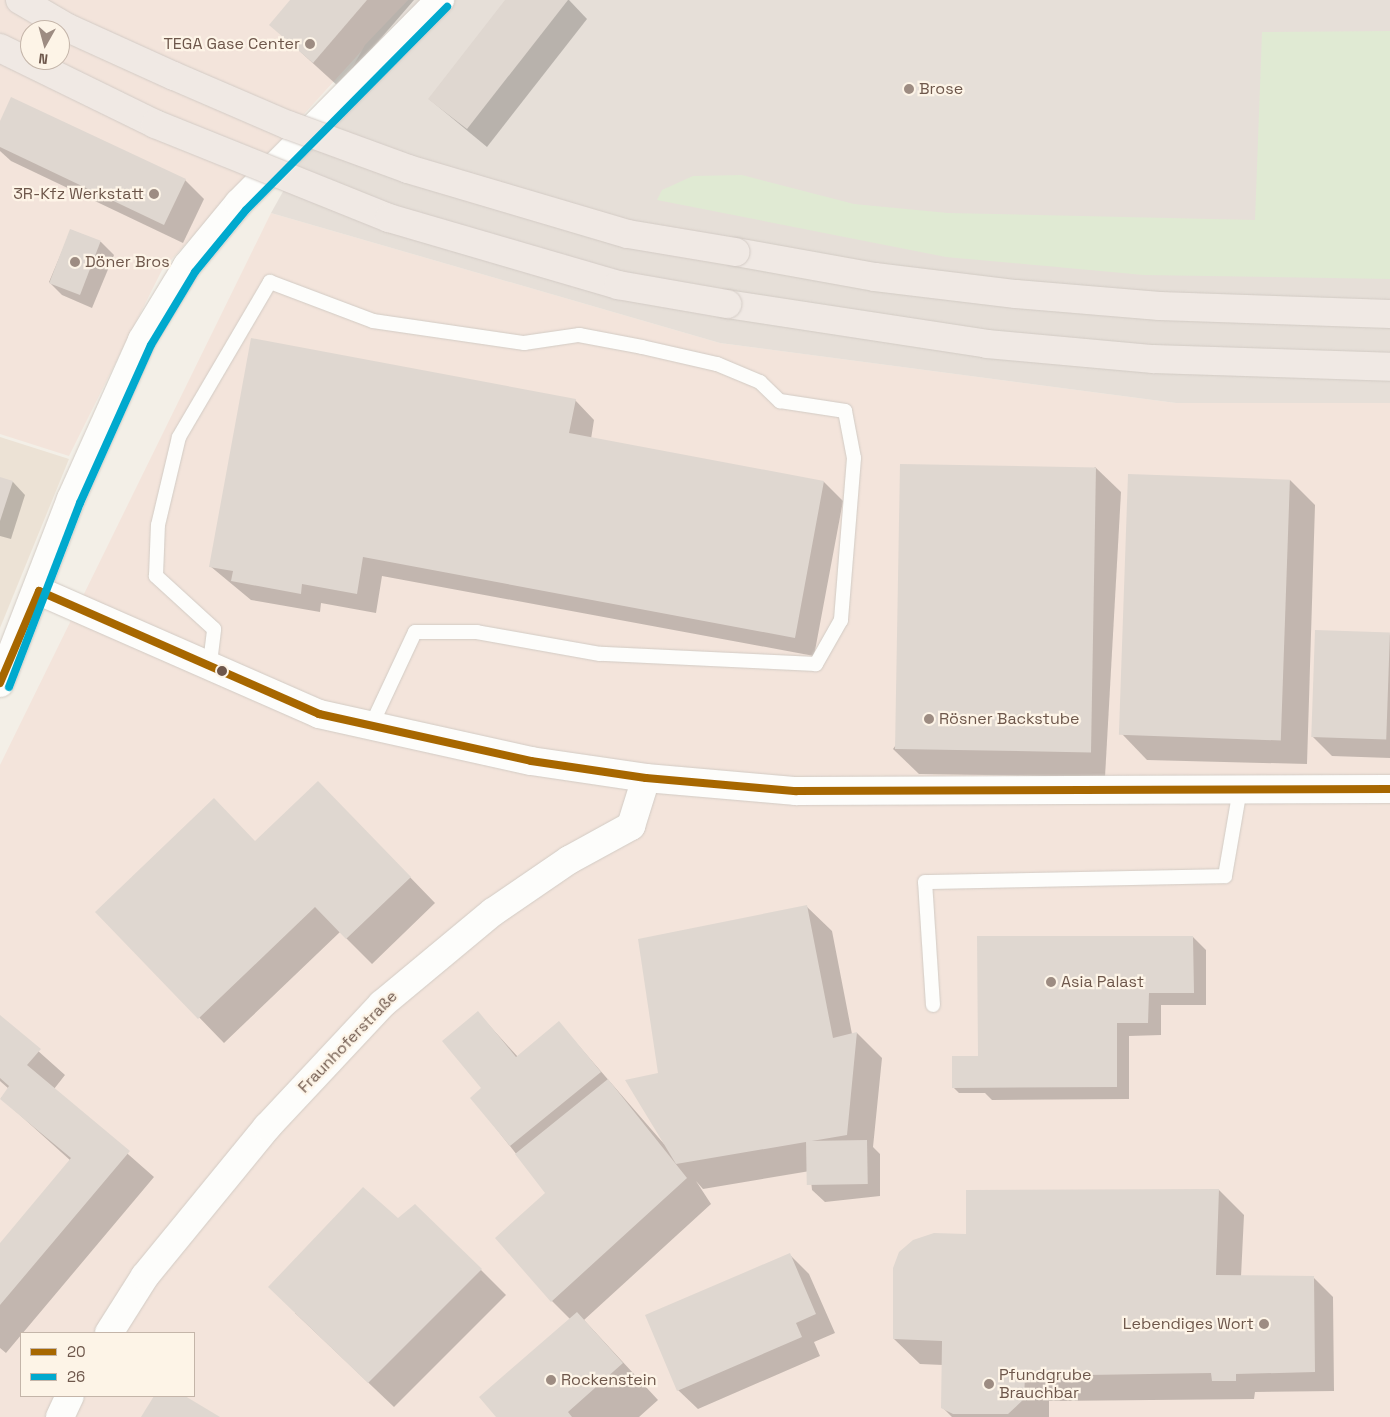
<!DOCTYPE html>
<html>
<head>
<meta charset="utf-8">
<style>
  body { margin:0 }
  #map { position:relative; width:1390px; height:1417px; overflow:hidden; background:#f3efe7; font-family:"Space Grotesk",sans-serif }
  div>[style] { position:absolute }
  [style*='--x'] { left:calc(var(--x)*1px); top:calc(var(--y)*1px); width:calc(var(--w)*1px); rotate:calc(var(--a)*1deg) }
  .residential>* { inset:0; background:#ece2d5 }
  .commercial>* { inset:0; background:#f3e4db }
  .industrial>* { inset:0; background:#e6dfd8 }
  .green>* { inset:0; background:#e0ead3 }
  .shadow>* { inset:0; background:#0003 }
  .building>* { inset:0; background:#dfd7d0; transform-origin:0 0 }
  .roads { filter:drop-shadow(0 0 1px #d2cbc4) drop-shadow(0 0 1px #d2cbc4) }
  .service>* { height:14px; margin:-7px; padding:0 7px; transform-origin:7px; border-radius:7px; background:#fdfdfb }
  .minor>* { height:28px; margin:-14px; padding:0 14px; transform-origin:14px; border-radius:14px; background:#fdfdfb }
  .tertiary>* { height:28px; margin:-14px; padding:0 14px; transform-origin:14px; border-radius:14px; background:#fdfdfb }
  .trunk>* { height:28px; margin:-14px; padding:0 14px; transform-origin:14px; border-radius:14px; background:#f0e9e4 }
  .bridges { filter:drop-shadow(0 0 1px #d3cbc5) drop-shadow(0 0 1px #d3cbc5) }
  .trunk-bridge>* { height:28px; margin:-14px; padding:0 14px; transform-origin:14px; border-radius:14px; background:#f0e9e4 }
  .bus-1>* { height:8px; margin:-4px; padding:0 4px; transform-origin:4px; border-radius:4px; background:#a76700 }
  .bus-2>* { height:8px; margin:-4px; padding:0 4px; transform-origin:4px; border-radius:4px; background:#00a9ce }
  .dots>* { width:14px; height:14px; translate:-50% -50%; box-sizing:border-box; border:2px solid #fdf4e7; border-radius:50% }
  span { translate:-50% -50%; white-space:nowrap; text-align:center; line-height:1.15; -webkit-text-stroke:4.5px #fdf4e7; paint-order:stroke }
  .poi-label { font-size:16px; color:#6e574b }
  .right { translate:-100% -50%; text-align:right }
  .left { translate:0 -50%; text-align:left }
  .street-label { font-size:16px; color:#6e574b }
  .legend { position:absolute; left:20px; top:1332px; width:175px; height:65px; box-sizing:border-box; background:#fdf4e7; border:1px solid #c4b5a9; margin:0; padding:6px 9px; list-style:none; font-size:15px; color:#6e574b }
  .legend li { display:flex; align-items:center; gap:10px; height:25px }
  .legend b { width:25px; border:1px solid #c4b5a9 }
  .north { position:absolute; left:20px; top:20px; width:50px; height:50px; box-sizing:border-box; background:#fdf4e7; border:1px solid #c4b5a9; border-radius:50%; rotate:187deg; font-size:14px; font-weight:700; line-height:20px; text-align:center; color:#6e574b }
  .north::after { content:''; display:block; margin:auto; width:18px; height:22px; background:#9d8c82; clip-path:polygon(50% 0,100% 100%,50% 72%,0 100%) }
</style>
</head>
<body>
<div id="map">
  <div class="residential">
    <i style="clip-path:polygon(0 437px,69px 459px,0 628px)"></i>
  </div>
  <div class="commercial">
    <i style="clip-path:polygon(evenodd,0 0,408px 0,162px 270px,69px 456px,0 434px,0 0,30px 30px,60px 30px,60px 60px,30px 60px,30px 30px)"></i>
    <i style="clip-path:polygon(evenodd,271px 213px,720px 343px,1176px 403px,1390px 403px,1390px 1417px,0 1417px,0 765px,271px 213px,21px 1333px,194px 1333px,194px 1396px,21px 1396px,21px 1333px)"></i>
  </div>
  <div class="industrial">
    <i style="clip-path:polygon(408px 0,1390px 0,1390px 403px,1176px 403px,720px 343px,271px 213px,365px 45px)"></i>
  </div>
  <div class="green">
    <i style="clip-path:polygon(1390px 31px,1390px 279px,1144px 275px,946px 257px,657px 200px,662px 190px,693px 176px,742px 175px,854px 204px,948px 213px,1255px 220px,1262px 32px)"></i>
  </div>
  <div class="shadow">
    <i style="clip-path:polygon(292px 0,414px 0,339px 87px,271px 25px)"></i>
    <i style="clip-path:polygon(506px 0,569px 0,587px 19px,487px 147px,429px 99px)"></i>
    <i style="clip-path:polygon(0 124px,185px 180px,204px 199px,183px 243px,11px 161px,0 151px)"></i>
    <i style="clip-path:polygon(71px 230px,101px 242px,114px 255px,92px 308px,62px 295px,49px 282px)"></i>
    <i style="clip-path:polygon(575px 400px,594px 420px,591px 439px,824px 482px,843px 501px,814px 656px,382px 576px,376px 613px,321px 603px,320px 612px,251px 600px,210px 566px)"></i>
    <i style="clip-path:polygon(1095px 467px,1121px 492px,1105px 777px,919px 774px,893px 749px)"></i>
    <i style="clip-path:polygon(0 478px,13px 482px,25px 495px,11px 539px,0 536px)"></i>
    <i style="clip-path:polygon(1290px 480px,1315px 505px,1307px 764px,1147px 760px,1122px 734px)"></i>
    <i style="clip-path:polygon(1390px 634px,1390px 758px,1332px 756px,1313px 737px)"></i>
    <i style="clip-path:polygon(343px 808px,435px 903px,372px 964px,340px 932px,224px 1043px,97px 912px)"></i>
    <i style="clip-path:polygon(806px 906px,832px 931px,852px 1034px,857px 1033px,882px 1058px,873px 1147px,880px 1154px,880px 1196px,825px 1202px,812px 1190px,810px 1171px,703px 1189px,696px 1181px,711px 1204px,584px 1320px,658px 1400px,639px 1417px,498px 1417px,570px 1319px,552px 1301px,547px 1193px,472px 1098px,483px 1088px,478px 1013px,518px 1057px,559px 1023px,664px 1144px,660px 1074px)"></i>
    <i style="clip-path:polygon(1193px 937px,1206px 950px,1206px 1005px,1161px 1005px,1161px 1035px,1129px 1036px,1129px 1099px,992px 1100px,985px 1093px,959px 1093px,953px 1087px,977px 1057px)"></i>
    <i style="clip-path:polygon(0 1017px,65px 1075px,54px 1089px,154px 1177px,6px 1353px,0 1348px,0 1245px,71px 1161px,1px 1098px,9px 1089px,0 1081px)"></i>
    <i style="clip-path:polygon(1219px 1190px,1244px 1215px,1241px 1277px,1313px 1277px,1333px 1297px,1334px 1391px,1255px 1392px,1254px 1399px,1049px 1401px,1049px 1417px,952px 1417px,942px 1407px,943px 1365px,920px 1364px,894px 1339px,967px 1236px)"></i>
    <i style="clip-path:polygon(398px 1220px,481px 1270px,506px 1295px,394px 1407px,295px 1313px)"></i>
    <i style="clip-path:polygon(790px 1255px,809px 1274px,835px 1333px,814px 1342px,820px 1356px,698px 1409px,678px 1390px)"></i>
  </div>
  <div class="building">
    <i style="clip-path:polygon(290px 0,367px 0,313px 63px,269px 25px)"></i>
    <i style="clip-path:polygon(505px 0,568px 0,467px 129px,428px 99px)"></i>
    <i style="clip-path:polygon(11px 97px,186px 179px,164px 225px,0 147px,0 121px)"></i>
    <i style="left:70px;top:229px;width:33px;height:58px;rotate:21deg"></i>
    <i style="clip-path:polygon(251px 338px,576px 399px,569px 433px,824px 481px,795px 638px,363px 557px,357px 594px,302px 584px,301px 594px,231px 581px,233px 571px,209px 567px)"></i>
    <i style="left:900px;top:464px;width:196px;height:285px;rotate:1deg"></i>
    <i style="left:1128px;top:474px;width:162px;height:261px;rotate:2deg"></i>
    <i style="clip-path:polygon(0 477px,13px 481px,0 521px)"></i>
    <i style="left:1315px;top:630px;width:75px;height:107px;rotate:2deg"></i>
    <i style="clip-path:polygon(318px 781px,411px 877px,346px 939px,315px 907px,198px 1019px,95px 912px,214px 798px,255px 841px)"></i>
    <i style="clip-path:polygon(807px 905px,833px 1038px,857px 1032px,847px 1135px,676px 1164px,625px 1080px,658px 1073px,638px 939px)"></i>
    <i style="clip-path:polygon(977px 936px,1193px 936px,1194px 993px,1149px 993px,1148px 1023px,1117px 1023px,1117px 1087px,952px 1088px,952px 1056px,978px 1056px)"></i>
    <i style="clip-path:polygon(478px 1011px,516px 1057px,559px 1021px,601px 1072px,510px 1146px,470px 1098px,481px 1088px,442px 1041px)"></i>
    <i style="clip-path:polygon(0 1015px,41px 1049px,27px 1065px,130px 1151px,0 1305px,0 1243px,71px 1158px,0 1099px,9px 1086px,0 1078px)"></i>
    <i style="clip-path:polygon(608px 1079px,687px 1178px,551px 1302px,495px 1238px,545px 1193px,515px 1154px)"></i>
    <i style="left:867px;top:1140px;width:44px;height:61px;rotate:89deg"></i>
    <i style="clip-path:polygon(363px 1187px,398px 1218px,415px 1204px,482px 1269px,368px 1383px,268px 1287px)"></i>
    <i style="clip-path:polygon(1219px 1189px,1216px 1275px,1314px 1276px,1315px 1372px,1236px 1374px,1236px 1381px,1212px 1381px,1211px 1373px,1025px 1376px,1024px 1399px,1008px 1414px,953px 1414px,941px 1408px,942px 1341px,893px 1339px,893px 1268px,899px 1252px,913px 1240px,934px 1233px,966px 1234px,966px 1190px)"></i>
    <i style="clip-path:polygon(790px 1253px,816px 1314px,796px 1323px,802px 1337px,677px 1391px,645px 1315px)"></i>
    <i style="clip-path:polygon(577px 1312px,623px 1363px,568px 1412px,572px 1417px,496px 1417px,479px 1397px)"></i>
    <i style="clip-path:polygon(154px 1396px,185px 1396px,220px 1417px,141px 1417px)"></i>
  </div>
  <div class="roads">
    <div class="service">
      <i style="--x:210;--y:663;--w:34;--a:-83"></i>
      <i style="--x:214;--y:629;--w:79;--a:-137.6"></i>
      <i style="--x:156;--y:576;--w:51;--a:-87.8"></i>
      <i style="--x:158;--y:525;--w:90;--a:-76.6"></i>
      <i style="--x:179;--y:437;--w:180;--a:-59.6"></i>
      <i style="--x:270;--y:282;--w:110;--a:20.7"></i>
      <i style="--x:373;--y:321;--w:153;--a:8.3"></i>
      <i style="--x:524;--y:343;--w:56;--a:-8.3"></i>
      <i style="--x:579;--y:335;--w:64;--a:10.8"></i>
      <i style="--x:642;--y:347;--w:77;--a:12.8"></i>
      <i style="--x:717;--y:364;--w:47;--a:22.7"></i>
      <i style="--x:760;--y:382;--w:28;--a:44"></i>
      <i style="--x:780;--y:401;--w:66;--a:8.7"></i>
      <i style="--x:845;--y:411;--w:48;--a:79.2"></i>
      <i style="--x:854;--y:458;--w:163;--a:94.6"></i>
      <i style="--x:841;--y:620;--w:51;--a:119.6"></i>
      <i style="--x:816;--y:664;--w:216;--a:-177.3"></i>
      <i style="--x:600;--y:654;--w:125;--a:-169.9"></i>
      <i style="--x:477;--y:632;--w:62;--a:180"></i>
      <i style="--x:415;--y:632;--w:104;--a:115.1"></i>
      <i style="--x:933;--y:1005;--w:123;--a:-93.7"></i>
      <i style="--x:925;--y:882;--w:300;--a:-1.1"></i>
      <i style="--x:1225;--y:876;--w:88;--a:-80.2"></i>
    </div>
    <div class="minor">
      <i style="--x:109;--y:1333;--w:67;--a:-57.7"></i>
      <i style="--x:145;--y:1276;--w:193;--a:-50.7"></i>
      <i style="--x:267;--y:1127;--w:168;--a:-46.9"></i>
      <i style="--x:382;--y:1004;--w:144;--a:-39.7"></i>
      <i style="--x:493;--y:912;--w:92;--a:-34.4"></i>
      <i style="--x:569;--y:860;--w:71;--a:-28.7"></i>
      <i style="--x:631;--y:826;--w:50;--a:-72.6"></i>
      <i style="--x:60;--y:1417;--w:23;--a:-65"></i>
    </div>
    <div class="tertiary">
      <i style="--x:39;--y:591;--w:306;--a:23.7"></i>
      <i style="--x:319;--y:714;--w:217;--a:12.5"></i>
      <i style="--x:531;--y:761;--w:116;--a:8.4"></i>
      <i style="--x:646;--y:778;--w:151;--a:5"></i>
      <i style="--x:796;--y:791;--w:594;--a:-0.19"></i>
      <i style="--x:0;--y:683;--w:197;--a:-68.9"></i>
      <i style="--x:71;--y:499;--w:174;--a:-65.9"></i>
      <i style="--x:142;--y:340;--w:87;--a:-58.7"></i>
      <i style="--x:187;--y:266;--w:82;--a:-50.5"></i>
      <i style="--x:239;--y:203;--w:286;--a:-45.3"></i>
    </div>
    <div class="trunk">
      <i style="--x:736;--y:252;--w:141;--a:10.2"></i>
      <i style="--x:875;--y:277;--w:142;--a:6.9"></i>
      <i style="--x:1016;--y:294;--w:144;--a:4.8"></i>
      <i style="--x:1160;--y:306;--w:230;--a:2"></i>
      <i style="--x:727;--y:304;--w:263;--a:8.7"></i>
      <i style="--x:987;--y:344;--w:167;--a:5.2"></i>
      <i style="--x:1153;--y:359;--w:237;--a:1.9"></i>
    </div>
  </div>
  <div class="bridges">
    <div class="trunk-bridge">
      <i style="--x:20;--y:0;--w:56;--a:30.3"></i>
      <i style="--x:68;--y:28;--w:116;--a:24.4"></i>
      <i style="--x:174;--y:76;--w:124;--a:23.3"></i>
      <i style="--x:288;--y:125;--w:128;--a:20.1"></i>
      <i style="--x:408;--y:169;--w:229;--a:16.5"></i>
      <i style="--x:628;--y:234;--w:109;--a:9.5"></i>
      <i style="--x:0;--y:48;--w:173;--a:26.1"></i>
      <i style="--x:155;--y:124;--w:252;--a:21.9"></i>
      <i style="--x:389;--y:218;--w:239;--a:16.3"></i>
      <i style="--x:618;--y:285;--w:111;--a:9.9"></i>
    </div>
  </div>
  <div class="bus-1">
    <i style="--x:0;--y:683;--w:100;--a:-67"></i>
    <i style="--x:39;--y:591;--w:306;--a:23.7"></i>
    <i style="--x:319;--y:714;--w:217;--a:12.5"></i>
    <i style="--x:531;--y:761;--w:116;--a:8.4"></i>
    <i style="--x:646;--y:778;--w:151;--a:5"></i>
    <i style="--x:796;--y:791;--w:594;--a:-0.19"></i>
  </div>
  <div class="bus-2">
    <i style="--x:9;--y:687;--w:197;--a:-68.9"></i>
    <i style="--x:80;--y:503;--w:173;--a:-65.8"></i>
    <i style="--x:151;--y:345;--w:85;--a:-58.9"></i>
    <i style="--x:195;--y:272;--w:80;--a:-50.6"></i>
    <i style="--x:246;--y:210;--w:286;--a:-45.3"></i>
  </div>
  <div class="dots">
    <i style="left:310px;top:44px;background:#9d8c82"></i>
    <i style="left:909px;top:89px;background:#9d8c82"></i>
    <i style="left:154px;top:194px;background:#9d8c82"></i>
    <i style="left:75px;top:262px;background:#9d8c82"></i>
    <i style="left:222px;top:671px;background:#6e574b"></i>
    <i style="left:929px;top:719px;background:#9d8c82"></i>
    <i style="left:1051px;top:982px;background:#9d8c82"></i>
    <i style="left:1264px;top:1324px;background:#9d8c82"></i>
    <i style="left:551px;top:1380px;background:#9d8c82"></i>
    <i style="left:989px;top:1384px;background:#9d8c82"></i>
  </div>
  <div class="poi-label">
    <span class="right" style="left:300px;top:44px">TEGA Gase Center</span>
    <span class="left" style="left:919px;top:89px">Brose</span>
    <span class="right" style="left:144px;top:194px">3R-Kfz Werkstatt</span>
    <span class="left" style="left:85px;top:262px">Döner Bros</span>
    <span class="left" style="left:939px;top:719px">Rösner Backstube</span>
    <span class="left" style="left:1061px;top:982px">Asia Palast</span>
    <span class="right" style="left:1254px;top:1324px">Lebendiges Wort</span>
    <span class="left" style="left:999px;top:1384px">Pfundgrube<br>Brauchbar</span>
    <span class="left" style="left:561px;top:1380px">Rockenstein</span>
  </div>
  <div class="street-label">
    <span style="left:348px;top:1042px;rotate:-46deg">Fraunhoferstraße</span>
  </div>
  <ul class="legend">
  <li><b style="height:6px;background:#a76700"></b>20</li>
  <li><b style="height:6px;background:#00a9ce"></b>26</li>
  </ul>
  <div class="north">N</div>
</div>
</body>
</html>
